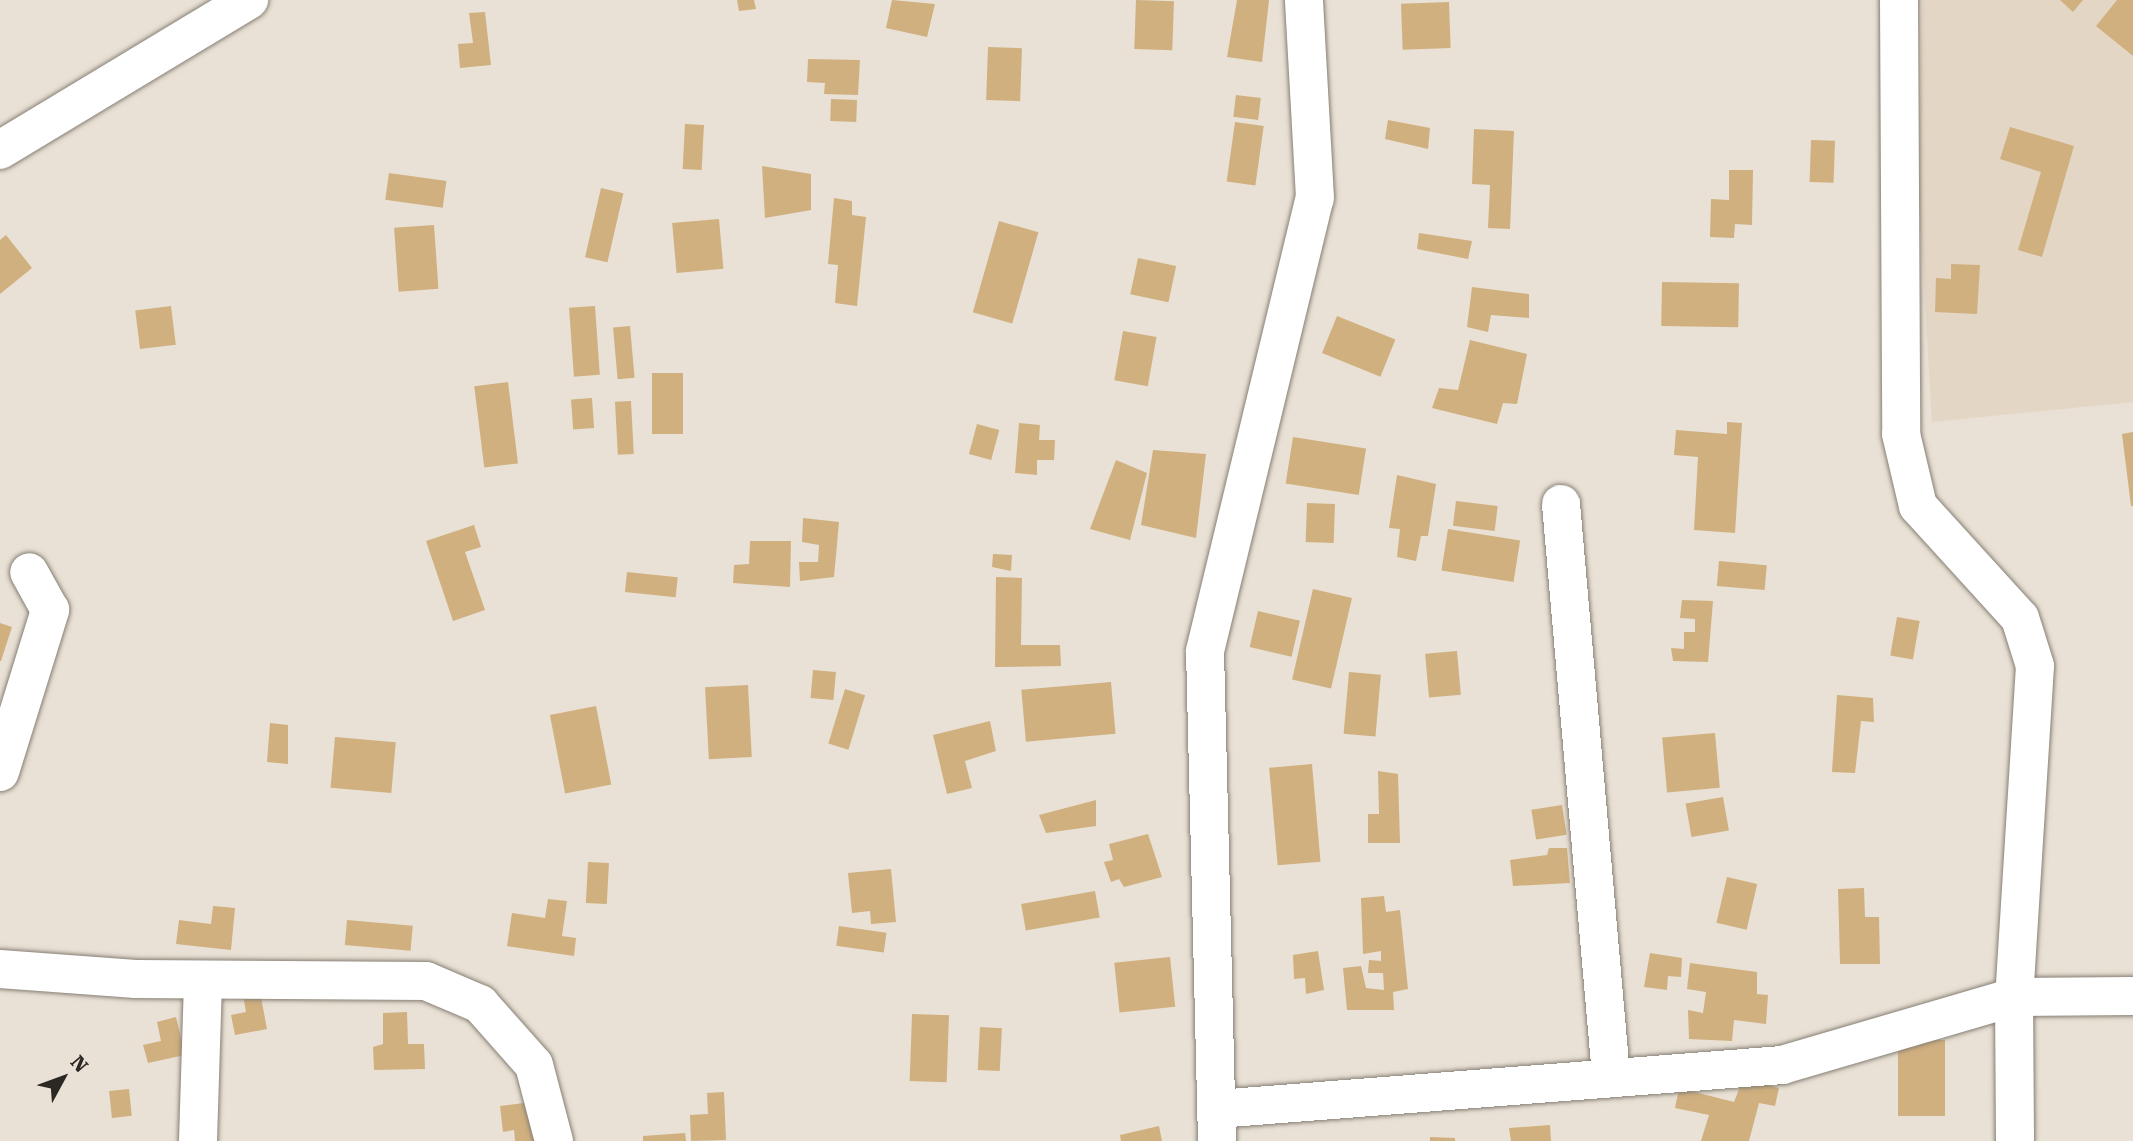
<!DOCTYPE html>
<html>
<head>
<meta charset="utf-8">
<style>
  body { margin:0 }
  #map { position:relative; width:2133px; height:1141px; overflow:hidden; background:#e9e1d5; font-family:"Roboto Serif",serif }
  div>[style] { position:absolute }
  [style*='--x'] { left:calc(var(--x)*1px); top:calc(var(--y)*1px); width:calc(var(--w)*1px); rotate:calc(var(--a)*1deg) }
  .built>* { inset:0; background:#e3d6c4 }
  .building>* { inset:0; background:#d0b07f; transform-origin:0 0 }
  .roads { filter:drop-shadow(0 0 2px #867f74) drop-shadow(0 0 2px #867f74) }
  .minor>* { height:38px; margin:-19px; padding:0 19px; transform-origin:19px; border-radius:19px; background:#fff }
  span { translate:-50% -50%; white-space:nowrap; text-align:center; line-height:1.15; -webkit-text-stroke:7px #e9e1d5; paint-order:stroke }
  .north { position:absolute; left:28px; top:1043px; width:70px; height:70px; -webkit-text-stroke:5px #e9e1d5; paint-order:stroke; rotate:49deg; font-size:19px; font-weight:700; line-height:28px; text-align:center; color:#2b2824 }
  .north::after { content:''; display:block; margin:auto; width:24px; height:32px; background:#2b2824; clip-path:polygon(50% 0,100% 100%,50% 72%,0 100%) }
</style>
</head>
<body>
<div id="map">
  <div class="built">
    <i style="clip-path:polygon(1922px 0,2133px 0,2133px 402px,1932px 422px,1919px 201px)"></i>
  </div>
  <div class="building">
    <i style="clip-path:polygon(737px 0,754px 0,756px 9px,739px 11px)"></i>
    <i style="clip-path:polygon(892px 0,935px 4px,927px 37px,886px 28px)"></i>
    <i style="left:1136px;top:0;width:38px;height:49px;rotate:2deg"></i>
    <i style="clip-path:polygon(1237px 0,1269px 0,1262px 62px,1227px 57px)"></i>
    <i style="clip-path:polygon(2060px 0,2083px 0,2073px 12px)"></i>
    <i style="clip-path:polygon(2117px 0,2133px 0,2133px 56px,2096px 26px)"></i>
    <i style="left:1449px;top:2px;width:46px;height:48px;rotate:88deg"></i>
    <i style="clip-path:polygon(485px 12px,491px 65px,460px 68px,458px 44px,473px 43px,469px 13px)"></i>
    <i style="left:988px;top:47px;width:34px;height:53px;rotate:2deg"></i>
    <i style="clip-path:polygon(808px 59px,860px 60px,858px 95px,824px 94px,825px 83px,807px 82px)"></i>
    <i style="left:1236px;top:95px;width:25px;height:22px;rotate:7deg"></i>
    <i style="left:831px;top:99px;width:26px;height:22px;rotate:2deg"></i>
    <i style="clip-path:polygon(1388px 120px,1430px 128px,1428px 149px,1385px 139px)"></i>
    <i style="left:1235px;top:122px;width:29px;height:60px;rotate:8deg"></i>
    <i style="left:685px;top:124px;width:19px;height:45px;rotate:3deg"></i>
    <i style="clip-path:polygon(2010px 127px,2074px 146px,2042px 257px,2018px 250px,2041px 172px,2000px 159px)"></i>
    <i style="clip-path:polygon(1474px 129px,1514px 131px,1510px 229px,1488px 228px,1490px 185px,1472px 184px)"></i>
    <i style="left:1811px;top:140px;width:24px;height:42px;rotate:2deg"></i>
    <i style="clip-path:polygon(762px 166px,811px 174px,811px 210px,765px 218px)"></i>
    <i style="clip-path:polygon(1729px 170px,1753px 170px,1752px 225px,1735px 224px,1734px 238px,1710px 237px,1711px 199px,1729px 200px)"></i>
    <i style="left:389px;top:173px;width:58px;height:27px;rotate:8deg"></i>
    <i style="left:601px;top:188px;width:23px;height:71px;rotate:13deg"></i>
    <i style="clip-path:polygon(834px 198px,852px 201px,852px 215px,866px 217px,857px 306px,835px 303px,838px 265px,828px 264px)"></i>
    <i style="left:719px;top:219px;width:50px;height:47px;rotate:85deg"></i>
    <i style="left:999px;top:221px;width:41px;height:95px;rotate:16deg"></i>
    <i style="left:434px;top:225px;width:64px;height:40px;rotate:86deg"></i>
    <i style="clip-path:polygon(1419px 233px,1472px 241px,1468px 259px,1417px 249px)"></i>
    <i style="clip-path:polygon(6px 235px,32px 268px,0 294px,0 240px)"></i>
    <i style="left:1138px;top:258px;width:39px;height:37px;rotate:12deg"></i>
    <i style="clip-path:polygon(1951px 264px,1980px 265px,1977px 314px,1935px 312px,1936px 278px,1951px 279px)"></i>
    <i style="left:1662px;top:282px;width:77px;height:44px;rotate:1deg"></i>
    <i style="clip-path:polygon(1472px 287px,1529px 294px,1529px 318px,1491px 315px,1488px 332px,1467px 327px)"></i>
    <i style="left:171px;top:306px;width:39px;height:36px;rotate:83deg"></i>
    <i style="left:595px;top:306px;width:69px;height:26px;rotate:86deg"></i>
    <i style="left:1337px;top:316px;width:63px;height:40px;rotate:22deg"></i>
    <i style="left:630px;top:326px;width:52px;height:17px;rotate:85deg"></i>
    <i style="left:1123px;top:331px;width:34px;height:50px;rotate:10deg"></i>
    <i style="clip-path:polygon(1470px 340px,1527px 354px,1517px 404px,1503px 403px,1497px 424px,1432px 408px,1439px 388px,1458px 390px)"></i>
    <i style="left:652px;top:373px;width:31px;height:61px"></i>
    <i style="left:508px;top:382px;width:82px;height:34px;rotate:83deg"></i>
    <i style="left:592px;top:398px;width:30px;height:21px;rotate:86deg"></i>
    <i style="left:631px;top:401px;width:53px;height:16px;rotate:87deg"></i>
    <i style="clip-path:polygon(1727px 422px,1742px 423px,1735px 533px,1694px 530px,1698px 457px,1674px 455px,1676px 430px,1727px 434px)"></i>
    <i style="clip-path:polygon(1019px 423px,1040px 425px,1039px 440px,1055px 440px,1054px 460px,1037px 460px,1037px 475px,1015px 473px)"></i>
    <i style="left:977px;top:424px;width:23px;height:31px;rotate:15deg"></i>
    <i style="clip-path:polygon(2133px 432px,2133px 506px,2131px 506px,2122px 434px)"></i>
    <i style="left:1293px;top:437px;width:74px;height:47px;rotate:9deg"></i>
    <i style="clip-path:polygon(1153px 450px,1206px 454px,1196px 538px,1141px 525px)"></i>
    <i style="clip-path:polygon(1116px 460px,1147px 473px,1130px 540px,1090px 529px)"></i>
    <i style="clip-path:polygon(1397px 475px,1436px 484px,1428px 536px,1421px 536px,1416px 561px,1397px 557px,1400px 529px,1389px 528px)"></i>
    <i style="left:1456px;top:501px;width:42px;height:25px;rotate:7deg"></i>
    <i style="left:1307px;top:503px;width:28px;height:39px;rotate:2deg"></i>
    <i style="clip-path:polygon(803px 518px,839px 522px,834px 577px,800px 581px,799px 562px,818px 562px,819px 545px,802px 542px)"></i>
    <i style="clip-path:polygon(474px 525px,481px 547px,465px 552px,485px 610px,453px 621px,426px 541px)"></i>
    <i style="left:1448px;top:529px;width:73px;height:42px;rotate:9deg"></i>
    <i style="clip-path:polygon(750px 541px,791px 541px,790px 587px,733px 583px,734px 565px,749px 564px)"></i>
    <i style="clip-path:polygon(993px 554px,1012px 555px,1011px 571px,992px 567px)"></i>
    <i style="left:1719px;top:561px;width:48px;height:25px;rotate:5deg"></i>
    <i style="left:627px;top:572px;width:51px;height:20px;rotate:6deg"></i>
    <i style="clip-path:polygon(996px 577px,1022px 578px,1021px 645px,1060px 645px,1061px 666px,995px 667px)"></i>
    <i style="left:1313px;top:589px;width:40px;height:93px;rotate:13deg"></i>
    <i style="clip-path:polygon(1682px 600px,1713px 601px,1708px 662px,1673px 661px,1671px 648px,1684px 649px,1684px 632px,1695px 632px,1695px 619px,1680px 618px)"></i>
    <i style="left:1258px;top:611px;width:43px;height:37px;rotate:13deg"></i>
    <i style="left:1897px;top:617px;width:23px;height:39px;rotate:10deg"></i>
    <i style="clip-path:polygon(0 623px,12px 627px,1px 661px,0 661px)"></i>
    <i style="left:1457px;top:651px;width:44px;height:32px;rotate:85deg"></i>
    <i style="left:813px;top:670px;width:23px;height:28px;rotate:5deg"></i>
    <i style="left:1349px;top:672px;width:32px;height:62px;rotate:5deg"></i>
    <i style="left:1111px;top:682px;width:52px;height:90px;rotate:85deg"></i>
    <i style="left:748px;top:685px;width:72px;height:43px;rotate:87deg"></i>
    <i style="left:845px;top:689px;width:21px;height:57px;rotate:17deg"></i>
    <i style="clip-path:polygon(1837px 695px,1873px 698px,1874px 722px,1861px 721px,1855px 773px,1832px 772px)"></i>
    <i style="left:596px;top:706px;width:80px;height:47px;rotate:79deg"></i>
    <i style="clip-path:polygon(990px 721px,996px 751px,965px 761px,972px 788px,947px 794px,933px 735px)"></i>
    <i style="clip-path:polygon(270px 723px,288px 725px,288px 764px,267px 762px)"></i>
    <i style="left:1715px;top:733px;width:55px;height:53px;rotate:85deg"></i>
    <i style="left:335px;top:737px;width:61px;height:51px;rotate:5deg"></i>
    <i style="left:1312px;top:764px;width:98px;height:43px;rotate:85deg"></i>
    <i style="clip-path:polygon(1378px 771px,1398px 774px,1400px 843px,1368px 843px,1368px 814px,1379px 814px)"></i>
    <i style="left:1723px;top:797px;width:34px;height:38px;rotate:80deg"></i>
    <i style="clip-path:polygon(1096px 800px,1096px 826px,1046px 833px,1039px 815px)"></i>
    <i style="left:1562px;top:805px;width:30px;height:31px;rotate:81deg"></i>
    <i style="clip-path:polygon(1148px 834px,1162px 877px,1124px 887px,1119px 879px,1111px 882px,1104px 862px,1113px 860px,1109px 844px)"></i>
    <i style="clip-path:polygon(1549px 848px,1567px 848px,1570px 883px,1513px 886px,1510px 860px,1547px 855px)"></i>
    <i style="left:588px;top:862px;width:21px;height:41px;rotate:3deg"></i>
    <i style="clip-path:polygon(891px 869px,896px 922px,871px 924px,870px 911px,852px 913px,848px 873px)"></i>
    <i style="left:1727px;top:877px;width:31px;height:47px;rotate:13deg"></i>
    <i style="clip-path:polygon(1864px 888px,1865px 917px,1879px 917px,1880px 964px,1840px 964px,1838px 889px)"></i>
    <i style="left:1095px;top:891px;width:27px;height:75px;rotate:80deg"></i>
    <i style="clip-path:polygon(1384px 896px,1386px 912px,1400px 910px,1408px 989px,1393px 992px,1394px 1010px,1347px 1010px,1343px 968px,1361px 966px,1366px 988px,1384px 990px,1383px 973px,1368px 973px,1369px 960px,1381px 961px,1381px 951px,1363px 954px,1361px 898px)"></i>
    <i style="clip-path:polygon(548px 899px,567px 901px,562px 936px,576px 938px,574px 956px,507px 946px,512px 913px,545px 918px)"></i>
    <i style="clip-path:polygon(213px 906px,235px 908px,231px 950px,176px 944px,179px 920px,211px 924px)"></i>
    <i style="left:347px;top:920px;width:66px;height:25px;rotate:5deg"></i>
    <i style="left:839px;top:926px;width:48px;height:20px;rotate:8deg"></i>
    <i style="clip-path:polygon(1318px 951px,1324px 990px,1306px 994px,1305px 978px,1294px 979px,1293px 955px)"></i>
    <i style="clip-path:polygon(1650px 953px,1682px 958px,1681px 977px,1668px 976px,1667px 990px,1644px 987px)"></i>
    <i style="left:1170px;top:957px;width:50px;height:56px;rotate:84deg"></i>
    <i style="clip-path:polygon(1690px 963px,1757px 972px,1757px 994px,1768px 995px,1766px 1024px,1734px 1020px,1732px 1041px,1689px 1039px,1688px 1010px,1703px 1013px,1706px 992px,1687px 989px)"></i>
    <i style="clip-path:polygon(260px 992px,267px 1029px,235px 1035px,231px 1015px,246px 1012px,243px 995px)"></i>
    <i style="clip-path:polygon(407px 1012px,408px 1044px,424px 1044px,425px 1069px,374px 1070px,373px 1047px,383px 1044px,383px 1013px)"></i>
    <i style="left:912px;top:1014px;width:37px;height:67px;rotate:2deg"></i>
    <i style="clip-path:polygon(176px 1017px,185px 1055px,148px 1063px,143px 1045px,161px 1041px,157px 1022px)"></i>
    <i style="left:980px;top:1027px;width:22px;height:43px;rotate:3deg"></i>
    <i style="left:1898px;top:1040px;width:47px;height:76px"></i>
    <i style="clip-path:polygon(1743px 1079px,1779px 1088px,1775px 1106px,1759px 1103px,1749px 1141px,1701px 1141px,1709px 1115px,1675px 1108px,1679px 1088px,1734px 1102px)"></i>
    <i style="left:129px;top:1089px;width:27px;height:20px;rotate:84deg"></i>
    <i style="clip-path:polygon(724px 1092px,726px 1140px,691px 1141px,690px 1115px,708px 1114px,707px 1093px)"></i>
    <i style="clip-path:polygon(532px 1102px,537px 1141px,515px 1141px,514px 1130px,503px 1132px,500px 1106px)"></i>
    <i style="clip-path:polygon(1550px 1125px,1551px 1141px,1511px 1141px,1509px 1128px)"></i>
    <i style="clip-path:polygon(1159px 1126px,1162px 1141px,1121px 1141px,1120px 1135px)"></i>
    <i style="clip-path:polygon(685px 1133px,686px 1141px,643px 1141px,643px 1136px)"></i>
    <i style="clip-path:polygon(1430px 1137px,1455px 1138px,1455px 1141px,1430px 1141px)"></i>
  </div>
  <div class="roads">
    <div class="minor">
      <i style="--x:1899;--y:0;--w:434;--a:89.7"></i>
      <i style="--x:1901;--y:434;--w:74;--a:76.7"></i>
      <i style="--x:1918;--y:506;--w:151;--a:47.7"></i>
      <i style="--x:2020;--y:618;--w:50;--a:72.6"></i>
      <i style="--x:2035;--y:666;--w:332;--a:93.6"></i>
      <i style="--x:2014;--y:997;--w:144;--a:89.6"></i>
      <i style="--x:0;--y:150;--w:291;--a:-31.1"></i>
      <i style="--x:1561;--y:504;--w:574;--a:85"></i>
      <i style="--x:0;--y:772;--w:170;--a:-72.8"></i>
      <i style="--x:50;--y:610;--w:43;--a:-118.9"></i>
      <i style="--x:0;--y:969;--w:136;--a:4.2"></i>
      <i style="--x:136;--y:979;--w:290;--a:0.4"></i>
      <i style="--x:426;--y:981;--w:59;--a:23.1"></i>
      <i style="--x:480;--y:1004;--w:81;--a:48.5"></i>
      <i style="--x:534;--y:1065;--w:79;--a:75.3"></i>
      <i style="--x:1217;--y:1109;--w:567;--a:-4.45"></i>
      <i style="--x:1782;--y:1065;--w:242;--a:-16.3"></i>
      <i style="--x:2014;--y:997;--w:119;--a:-0.5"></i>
      <i style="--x:198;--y:1141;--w:161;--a:-88.2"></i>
      <i style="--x:1217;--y:1141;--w:490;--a:-91.4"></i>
      <i style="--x:1205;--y:651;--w:466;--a:-76.4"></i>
      <i style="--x:1315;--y:198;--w:198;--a:-93.2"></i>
    </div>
  </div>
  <div class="north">N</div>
</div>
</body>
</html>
